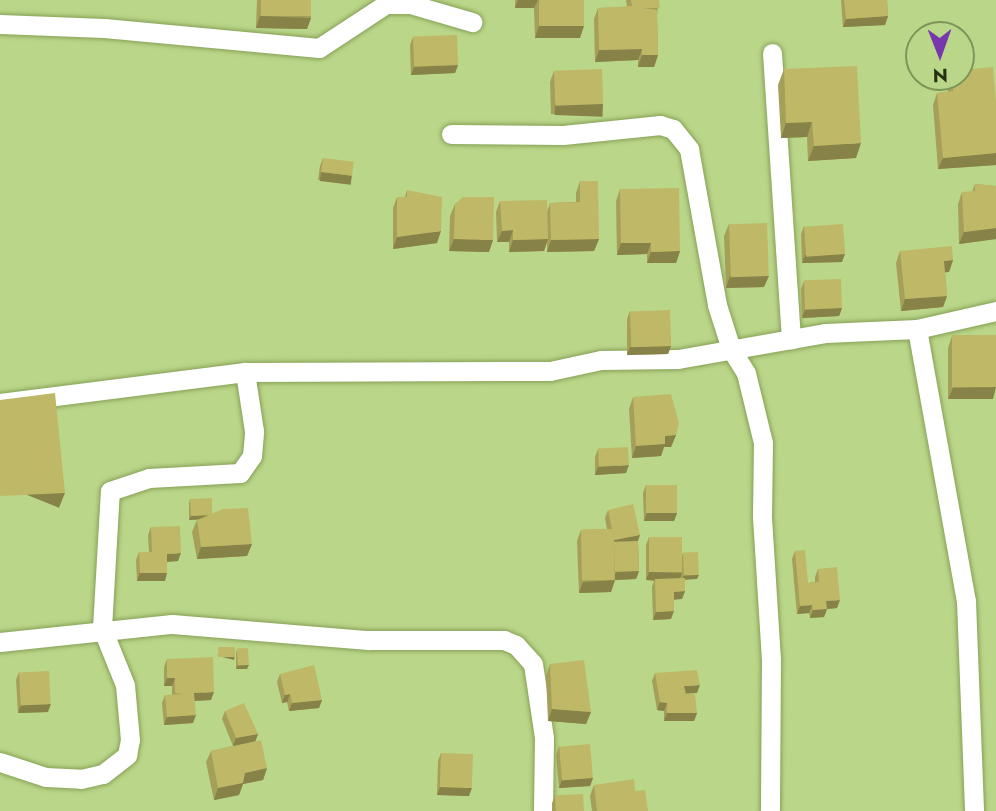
<!DOCTYPE html>
<html>
<head>
<meta charset="utf-8">
<style>
  body { margin:0 }
  #map { position:relative; width:996px; height:811px; overflow:hidden; background:#bad689; font-family:Jost,sans-serif }
  div>[style] { position:absolute }
  [style*='--x'] { left:calc(var(--x)*1px); top:calc(var(--y)*1px); width:calc(var(--w)*1px); rotate:calc(var(--a)*1deg) }
  .roads { filter:drop-shadow(0 0 2px #87a157) drop-shadow(0 0 2px #87a157) }
  .street>* { height:19px; margin:-9.5px; padding:0 9.5px; transform-origin:9.5px; border-radius:9.5px; background:#fff }
  .wall>* { inset:0; background:#a49f59 }
  .shaded-wall>* { inset:0; background:#868248; transform-origin:0 0 }
  .building>* { inset:0; background:#bfb967; transform-origin:0 0 }
  span { translate:-50% -50%; white-space:nowrap; text-align:center; line-height:1.15; -webkit-text-stroke:5px #bad689; paint-order:stroke }
  .north { position:absolute; left:905px; top:21px; width:70px; height:70px; box-sizing:border-box; background:#bad689; border:2px solid #7f9459; border-radius:50%; rotate:179deg; font-size:19px; font-weight:700; line-height:28px; text-align:center; color:#273112 }
  .north::after { content:''; display:block; margin:auto; width:24px; height:32px; background:#7738ad; clip-path:polygon(50% 0,100% 100%,50% 72%,0 100%) }
</style>
</head>
<body>
<div id="map">
  <div class="roads">
    <div class="street">
      <i style="--x:0;--y:24;--w:104;--a:2.2"></i>
      <i style="--x:104;--y:28;--w:216;--a:5.3"></i>
      <i style="--x:319;--y:48;--w:80;--a:-33.3"></i>
      <i style="--x:386;--y:4;--w:24;--a:0"></i>
      <i style="--x:410;--y:4;--w:65;--a:16.2"></i>
      <i style="--x:772;--y:53;--w:287;--a:86.2"></i>
      <i style="--x:451;--y:134;--w:112;--a:0.5"></i>
      <i style="--x:563;--y:135;--w:98;--a:-5.9"></i>
      <i style="--x:660;--y:125;--w:14;--a:17"></i>
      <i style="--x:673;--y:129;--w:26;--a:51"></i>
      <i style="--x:689;--y:149;--w:158;--a:79.8"></i>
      <i style="--x:717;--y:305;--w:46;--a:72.3"></i>
      <i style="--x:731;--y:349;--w:28;--a:58"></i>
      <i style="--x:746;--y:373;--w:72;--a:76.3"></i>
      <i style="--x:763;--y:443;--w:74;--a:90.8"></i>
      <i style="--x:762;--y:517;--w:142;--a:86.4"></i>
      <i style="--x:771;--y:659;--w:152;--a:90.4"></i>
      <i style="--x:917;--y:329;--w:276;--a:79.8"></i>
      <i style="--x:966;--y:601;--w:210;--a:87.8"></i>
      <i style="--x:0;--y:403;--w:247;--a:-7.2"></i>
      <i style="--x:245;--y:372;--w:305;--a:-0.2"></i>
      <i style="--x:550;--y:371;--w:52;--a:-12.2"></i>
      <i style="--x:601;--y:360;--w:77;--a:-0.7"></i>
      <i style="--x:678;--y:359;--w:149;--a:-10"></i>
      <i style="--x:825;--y:333;--w:92;--a:-2.5"></i>
      <i style="--x:917;--y:329;--w:81;--a:-12.8"></i>
      <i style="--x:0;--y:642;--w:173;--a:-6"></i>
      <i style="--x:172;--y:624;--w:197;--a:4.7"></i>
      <i style="--x:368;--y:640;--w:136;--a:0"></i>
      <i style="--x:504;--y:640;--w:13;--a:23"></i>
      <i style="--x:516;--y:645;--w:25;--a:48"></i>
      <i style="--x:533;--y:664;--w:75;--a:81.5"></i>
      <i style="--x:544;--y:738;--w:73;--a:90.8"></i>
      <i style="--x:0;--y:762;--w:48;--a:18.1"></i>
      <i style="--x:46;--y:777;--w:35;--a:3"></i>
      <i style="--x:81;--y:779;--w:23;--a:-13"></i>
      <i style="--x:103;--y:774;--w:31;--a:-38"></i>
      <i style="--x:127;--y:755;--w:15;--a:-79"></i>
      <i style="--x:130;--y:740;--w:55;--a:-95.2"></i>
      <i style="--x:125;--y:685;--w:61;--a:-112"></i>
      <i style="--x:102;--y:628;--w:137;--a:-86.7"></i>
      <i style="--x:110;--y:491;--w:41;--a:-18.4"></i>
      <i style="--x:149;--y:478;--w:91;--a:-3.1"></i>
      <i style="--x:240;--y:473;--w:21;--a:-55"></i>
      <i style="--x:252;--y:456;--w:25;--a:-85"></i>
      <i style="--x:254;--y:431;--w:60;--a:-98.7"></i>
    </div>
  </div>
  <div class="wall">
    <i style="clip-path:polygon(257px 0,311px 0,311px 18px,307px 29px,256px 28px)"></i>
    <i style="clip-path:polygon(515px 0,584px 0,580px 38px,535px 38px,534px 8px,515px 8px)"></i>
    <i style="clip-path:polygon(626px 0,659px 0,657px 15px,658px 55px,654px 67px,638px 67px,638px 60px,595px 62px,594px 19px,598px 8px,627px 7px)"></i>
    <i style="clip-path:polygon(841px 0,887px 0,888px 16px,885px 25px,843px 27px)"></i>
    <i style="clip-path:polygon(413px 37px,458px 65px,455px 73px,411px 75px,410px 45px)"></i>
    <i style="clip-path:polygon(784px 69px,856px 158px,808px 161px,807px 137px,781px 138px,778px 85px)"></i>
    <i style="clip-path:polygon(554px 71px,603px 104px,599px 116px,551px 114px,550px 82px)"></i>
    <i style="clip-path:polygon(949px 77px,961px 77px,996px 101px,996px 165px,938px 169px,933px 105px,937px 93px,948px 92px,947px 83px)"></i>
    <i style="clip-path:polygon(323px 158px,352px 176px,349px 184px,318px 180px,320px 166px)"></i>
    <i style="clip-path:polygon(580px 181px,599px 239px,594px 251px,547px 252px,547px 242px,544px 251px,509px 252px,509px 242px,497px 242px,496px 212px,500px 201px,547px 212px,550px 203px,576px 202px,576px 193px)"></i>
    <i style="clip-path:polygon(975px 184px,996px 186px,996px 239px,959px 244px,958px 204px,962px 192px,972px 192px)"></i>
    <i style="clip-path:polygon(620px 189px,680px 251px,676px 263px,647px 263px,647px 254px,617px 255px,616px 201px)"></i>
    <i style="clip-path:polygon(407px 190px,437px 243px,393px 249px,393px 208px,397px 197px,405px 197px)"></i>
    <i style="clip-path:polygon(455px 204px,489px 252px,449px 251px,450px 216px)"></i>
    <i style="clip-path:polygon(729px 224px,764px 287px,726px 288px,724px 236px)"></i>
    <i style="clip-path:polygon(804px 226px,842px 262px,802px 263px,801px 234px)"></i>
    <i style="clip-path:polygon(900px 251px,953px 260px,949px 272px,945px 272px,947px 296px,943px 307px,901px 311px,896px 263px)"></i>
    <i style="clip-path:polygon(804px 281px,842px 308px,839px 316px,802px 318px,801px 289px)"></i>
    <i style="clip-path:polygon(630px 311px,671px 346px,668px 354px,627px 355px,627px 319px)"></i>
    <i style="clip-path:polygon(952px 336px,993px 399px,948px 399px,948px 348px)"></i>
    <i style="clip-path:polygon(633px 397px,676px 435px,671px 447px,664px 447px,661px 456px,632px 458px,629px 409px)"></i>
    <i style="clip-path:polygon(598px 449px,626px 473px,595px 475px,595px 457px)"></i>
    <i style="clip-path:polygon(646px 485px,677px 513px,674px 521px,644px 521px,643px 493px)"></i>
    <i style="clip-path:polygon(190px 499px,212px 514px,252px 544px,247px 556px,197px 559px,192px 532px,197px 520px,199px 519px,189px 520px,189px 503px)"></i>
    <i style="clip-path:polygon(608px 510px,640px 535px,638px 541px,639px 571px,636px 579px,615px 580px,611px 592px,579px 593px,577px 541px,581px 530px,607px 529px,605px 518px)"></i>
    <i style="clip-path:polygon(151px 527px,178px 561px,167px 562px,165px 581px,137px 581px,136px 560px,139px 552px,149px 552px,148px 535px)"></i>
    <i style="clip-path:polygon(649px 537px,682px 555px,683px 553px,697px 579px,685px 579px,685px 591px,682px 599px,674px 599px,671px 619px,653px 620px,652px 587px,654px 581px,646px 580px,646px 545px)"></i>
    <i style="clip-path:polygon(795px 551px,808px 583px,815px 582px,815px 577px,818px 569px,837px 608px,827px 609px,824px 617px,810px 618px,809px 613px,797px 614px,792px 559px)"></i>
    <i style="clip-path:polygon(237px 649px,247px 669px,236px 669px,236px 653px)"></i>
    <i style="clip-path:polygon(167px 659px,211px 700px,195px 701px,193px 723px,164px 725px,162px 703px,165px 695px,172px 695px,172px 686px,164px 686px,164px 667px)"></i>
    <i style="clip-path:polygon(550px 664px,591px 712px,586px 724px,548px 721px,546px 676px)"></i>
    <i style="clip-path:polygon(19px 672px,48px 712px,18px 713px,16px 680px)"></i>
    <i style="clip-path:polygon(655px 673px,697px 693px,686px 693px,697px 713px,694px 721px,664px 721px,664px 711px,657px 710px,652px 681px)"></i>
    <i style="clip-path:polygon(280px 674px,322px 700px,319px 708px,289px 711px,287px 702px,282px 703px,277px 682px)"></i>
    <i style="clip-path:polygon(225px 711px,258px 734px,255px 742px,267px 768px,263px 780px,243px 784px,239px 795px,214px 800px,206px 762px,211px 751px,233px 746px,222px 719px)"></i>
    <i style="clip-path:polygon(559px 746px,593px 778px,590px 786px,559px 788px,556px 755px)"></i>
    <i style="clip-path:polygon(441px 753px,469px 796px,437px 795px,438px 761px)"></i>
    <i style="clip-path:polygon(594px 785px,635px 791px,648px 811px,592px 811px,590px 796px)"></i>
    <i style="clip-path:polygon(555px 795px,584px 811px,552px 811px,552px 803px)"></i>
  </div>
  <div class="shaded-wall">
    <i style="clip-path:polygon(518px 0,538px 0,534px 8px,515px 8px)"></i>
    <i style="clip-path:polygon(260px 16px,311px 18px,307px 29px,256px 28px)"></i>
    <i style="clip-path:polygon(888px 16px,885px 25px,843px 27px,846px 19px)"></i>
    <i style="clip-path:polygon(539px 26px,584px 26px,580px 38px,535px 38px)"></i>
    <i style="clip-path:polygon(642px 49px,638px 60px,595px 62px,599px 50px)"></i>
    <i style="clip-path:polygon(642px 55px,658px 55px,654px 67px,638px 67px)"></i>
    <i style="clip-path:polygon(458px 65px,455px 73px,411px 75px,414px 67px)"></i>
    <i style="left:555px;top:102px;width:48px;height:13px;rotate:2deg"></i>
    <i style="clip-path:polygon(812px 122px,807px 137px,781px 138px,786px 123px)"></i>
    <i style="clip-path:polygon(861px 143px,856px 158px,808px 161px,814px 146px)"></i>
    <i style="clip-path:polygon(996px 153px,996px 165px,938px 169px,943px 158px)"></i>
    <i style="left:321px;top:172px;width:31px;height:9px;rotate:7deg"></i>
    <i style="clip-path:polygon(996px 228px,996px 239px,959px 244px,964px 232px)"></i>
    <i style="clip-path:polygon(513px 230px,509px 242px,497px 242px,502px 231px)"></i>
    <i style="clip-path:polygon(441px 231px,437px 243px,393px 249px,397px 237px)"></i>
    <i style="clip-path:polygon(454px 239px,493px 240px,489px 252px,449px 251px)"></i>
    <i style="clip-path:polygon(548px 239px,544px 251px,509px 252px,513px 240px)"></i>
    <i style="clip-path:polygon(599px 239px,594px 251px,547px 252px,551px 240px)"></i>
    <i style="clip-path:polygon(621px 243px,651px 243px,647px 254px,617px 255px)"></i>
    <i style="clip-path:polygon(680px 251px,676px 263px,647px 263px,651px 252px)"></i>
    <i style="clip-path:polygon(845px 254px,842px 262px,802px 263px,805px 255px)"></i>
    <i style="clip-path:polygon(953px 260px,949px 272px,940px 273px,944px 261px)"></i>
    <i style="clip-path:polygon(730px 276px,769px 276px,764px 287px,726px 288px)"></i>
    <i style="clip-path:polygon(947px 296px,943px 307px,901px 311px,905px 299px)"></i>
    <i style="clip-path:polygon(842px 308px,839px 316px,802px 318px,805px 310px)"></i>
    <i style="clip-path:polygon(671px 346px,668px 354px,627px 355px,630px 347px)"></i>
    <i style="clip-path:polygon(996px 387px,993px 399px,948px 399px,953px 388px)"></i>
    <i style="clip-path:polygon(676px 435px,671px 447px,664px 447px,661px 456px,632px 458px,636px 446px,665px 436px)"></i>
    <i style="clip-path:polygon(629px 465px,626px 473px,595px 475px,598px 467px)"></i>
    <i style="left:65px;top:493px;width:16px;height:65px;rotate:112deg"></i>
    <i style="clip-path:polygon(647px 513px,677px 513px,674px 521px,644px 521px)"></i>
    <i style="clip-path:polygon(212px 515px,211px 519px,189px 520px,191px 516px)"></i>
    <i style="clip-path:polygon(640px 535px,637px 543px,615px 548px,614px 540px)"></i>
    <i style="clip-path:polygon(252px 544px,247px 556px,197px 559px,201px 547px)"></i>
    <i style="clip-path:polygon(181px 553px,178px 561px,164px 562px,167px 554px)"></i>
    <i style="clip-path:polygon(639px 571px,636px 579px,613px 580px,616px 572px)"></i>
    <i style="clip-path:polygon(649px 572px,682px 573px,679px 581px,646px 580px)"></i>
    <i style="clip-path:polygon(140px 573px,167px 573px,165px 581px,137px 581px)"></i>
    <i style="clip-path:polygon(684px 575px,699px 575px,697px 579px,682px 580px)"></i>
    <i style="clip-path:polygon(615px 580px,611px 592px,579px 593px,583px 582px)"></i>
    <i style="clip-path:polygon(685px 591px,682px 599px,671px 600px,674px 592px)"></i>
    <i style="clip-path:polygon(840px 600px,837px 608px,827px 609px,824px 617px,810px 618px,813px 610px,826px 601px)"></i>
    <i style="clip-path:polygon(812px 605px,809px 613px,797px 614px,800px 606px)"></i>
    <i style="clip-path:polygon(674px 611px,671px 619px,653px 620px,656px 612px)"></i>
    <i style="left:235px;top:656px;width:4px;height:17px;rotate:104deg"></i>
    <i style="clip-path:polygon(238px 665px,249px 665px,247px 669px,236px 669px)"></i>
    <i style="clip-path:polygon(167px 678px,175px 678px,172px 686px,164px 686px)"></i>
    <i style="clip-path:polygon(700px 685px,697px 693px,681px 694px,684px 686px)"></i>
    <i style="clip-path:polygon(214px 692px,211px 700px,191px 701px,194px 693px)"></i>
    <i style="clip-path:polygon(290px 694px,287px 702px,282px 703px,285px 695px)"></i>
    <i style="clip-path:polygon(322px 700px,319px 708px,289px 711px,292px 703px)"></i>
    <i style="clip-path:polygon(660px 702px,667px 703px,664px 711px,657px 710px)"></i>
    <i style="clip-path:polygon(51px 704px,48px 712px,18px 713px,21px 705px)"></i>
    <i style="clip-path:polygon(552px 709px,591px 712px,586px 724px,548px 721px)"></i>
    <i style="clip-path:polygon(667px 713px,697px 713px,694px 721px,664px 721px)"></i>
    <i style="clip-path:polygon(196px 715px,193px 723px,164px 725px,167px 717px)"></i>
    <i style="clip-path:polygon(258px 734px,255px 742px,233px 746px,236px 738px)"></i>
    <i style="clip-path:polygon(267px 768px,263px 780px,243px 784px,239px 795px,214px 800px,218px 788px,245px 773px)"></i>
    <i style="clip-path:polygon(593px 778px,590px 786px,559px 788px,562px 780px)"></i>
    <i style="clip-path:polygon(440px 787px,472px 788px,469px 796px,437px 795px)"></i>
  </div>
  <div class="building">
    <i style="left:261px;top:0;width:50px;height:16px"></i>
    <i style="left:539px;top:0;width:45px;height:26px"></i>
    <i style="clip-path:polygon(631px 0,659px 0,660px 8px,643px 8px,657px 10px,658px 55px,642px 55px,642px 49px,599px 50px,598px 8px,632px 6px)"></i>
    <i style="clip-path:polygon(844px 0,887px 0,888px 16px,846px 19px)"></i>
    <i style="left:457px;top:35px;width:30px;height:44px;rotate:88deg"></i>
    <i style="clip-path:polygon(857px 66px,861px 143px,814px 146px,812px 122px,786px 123px,784px 69px)"></i>
    <i style="clip-path:polygon(993px 67px,996px 101px,996px 153px,943px 158px,937px 93px,953px 91px,952px 77px,961px 77px,961px 70px)"></i>
    <i style="left:602px;top:69px;width:35px;height:48px;rotate:88deg"></i>
    <i style="left:323px;top:158px;width:31px;height:14px;rotate:7deg"></i>
    <i style="clip-path:polygon(580px 181px,598px 181px,599px 239px,551px 240px,550px 203px,580px 202px)"></i>
    <i style="clip-path:polygon(975px 184px,996px 186px,996px 228px,964px 232px,962px 192px,975px 191px)"></i>
    <i style="clip-path:polygon(679px 188px,680px 251px,651px 252px,651px 243px,621px 243px,620px 189px)"></i>
    <i style="clip-path:polygon(407px 190px,442px 197px,441px 231px,397px 237px,397px 197px,407px 197px)"></i>
    <i style="clip-path:polygon(463px 197px,494px 197px,493px 240px,454px 239px,455px 204px)"></i>
    <i style="clip-path:polygon(547px 200px,548px 239px,513px 240px,513px 230px,502px 231px,500px 201px)"></i>
    <i style="left:767px;top:223px;width:53px;height:38px;rotate:88deg"></i>
    <i style="left:843px;top:224px;width:30px;height:39px;rotate:86deg"></i>
    <i style="clip-path:polygon(952px 246px,953px 260px,944px 261px,947px 296px,905px 299px,900px 251px)"></i>
    <i style="left:841px;top:279px;width:29px;height:37px;rotate:88deg"></i>
    <i style="left:670px;top:310px;width:36px;height:40px;rotate:88deg"></i>
    <i style="left:996px;top:335px;width:52px;height:44px;rotate:90deg"></i>
    <i style="clip-path:polygon(55px 393px,65px 493px,0 496px,0 400px)"></i>
    <i style="clip-path:polygon(671px 394px,679px 423px,676px 435px,665px 436px,665px 444px,636px 446px,633px 397px)"></i>
    <i style="left:628px;top:447px;width:18px;height:30px;rotate:87deg"></i>
    <i style="left:646px;top:485px;width:31px;height:28px"></i>
    <i style="clip-path:polygon(212px 498px,212px 514px,209px 515px,191px 516px,190px 499px)"></i>
    <i style="clip-path:polygon(633px 504px,640px 535px,614px 540px,614px 529px,612px 529px,608px 510px)"></i>
    <i style="clip-path:polygon(248px 508px,252px 544px,201px 547px,197px 520px,223px 509px)"></i>
    <i style="clip-path:polygon(180px 526px,181px 553px,167px 554px,167px 573px,140px 573px,139px 552px,152px 552px,151px 527px)"></i>
    <i style="left:614px;top:529px;width:51px;height:33px;rotate:89deg"></i>
    <i style="left:649px;top:537px;width:33px;height:35px"></i>
    <i style="left:638px;top:541px;width:30px;height:24px;rotate:88deg"></i>
    <i style="clip-path:polygon(805px 550px,808px 583px,819px 582px,818px 569px,837px 567px,840px 600px,826px 601px,827px 609px,813px 610px,812px 605px,800px 606px,795px 551px)"></i>
    <i style="left:698px;top:552px;width:23px;height:15px;rotate:88deg"></i>
    <i style="clip-path:polygon(685px 578px,685px 591px,674px 592px,674px 611px,656px 612px,655px 579px)"></i>
    <i style="left:218px;top:647px;width:17px;height:10px"></i>
    <i style="left:248px;top:648px;width:17px;height:11px;rotate:87deg"></i>
    <i style="clip-path:polygon(213px 657px,214px 692px,194px 693px,196px 715px,167px 717px,165px 695px,184px 694px,175px 693px,175px 678px,167px 678px,167px 659px)"></i>
    <i style="clip-path:polygon(584px 660px,591px 712px,552px 709px,550px 664px)"></i>
    <i style="clip-path:polygon(314px 665px,322px 700px,292px 703px,290px 694px,285px 695px,280px 674px)"></i>
    <i style="clip-path:polygon(697px 670px,700px 685px,684px 686px,686px 694px,695px 694px,697px 713px,667px 713px,667px 703px,660px 702px,655px 673px)"></i>
    <i style="left:49px;top:671px;width:33px;height:30px;rotate:87deg"></i>
    <i style="clip-path:polygon(244px 703px,258px 734px,236px 738px,225px 711px)"></i>
    <i style="clip-path:polygon(261px 740px,267px 768px,245px 773px,243px 783px,218px 788px,211px 751px)"></i>
    <i style="left:590px;top:744px;width:34px;height:31px;rotate:85deg"></i>
    <i style="left:441px;top:753px;width:32px;height:34px;rotate:2deg"></i>
    <i style="clip-path:polygon(634px 779px,635px 791px,645px 790px,648px 811px,597px 811px,594px 785px)"></i>
    <i style="left:583px;top:794px;width:17px;height:28px;rotate:87deg"></i>
  </div>
  <div class="north">N</div>
</div>
</body>
</html>
